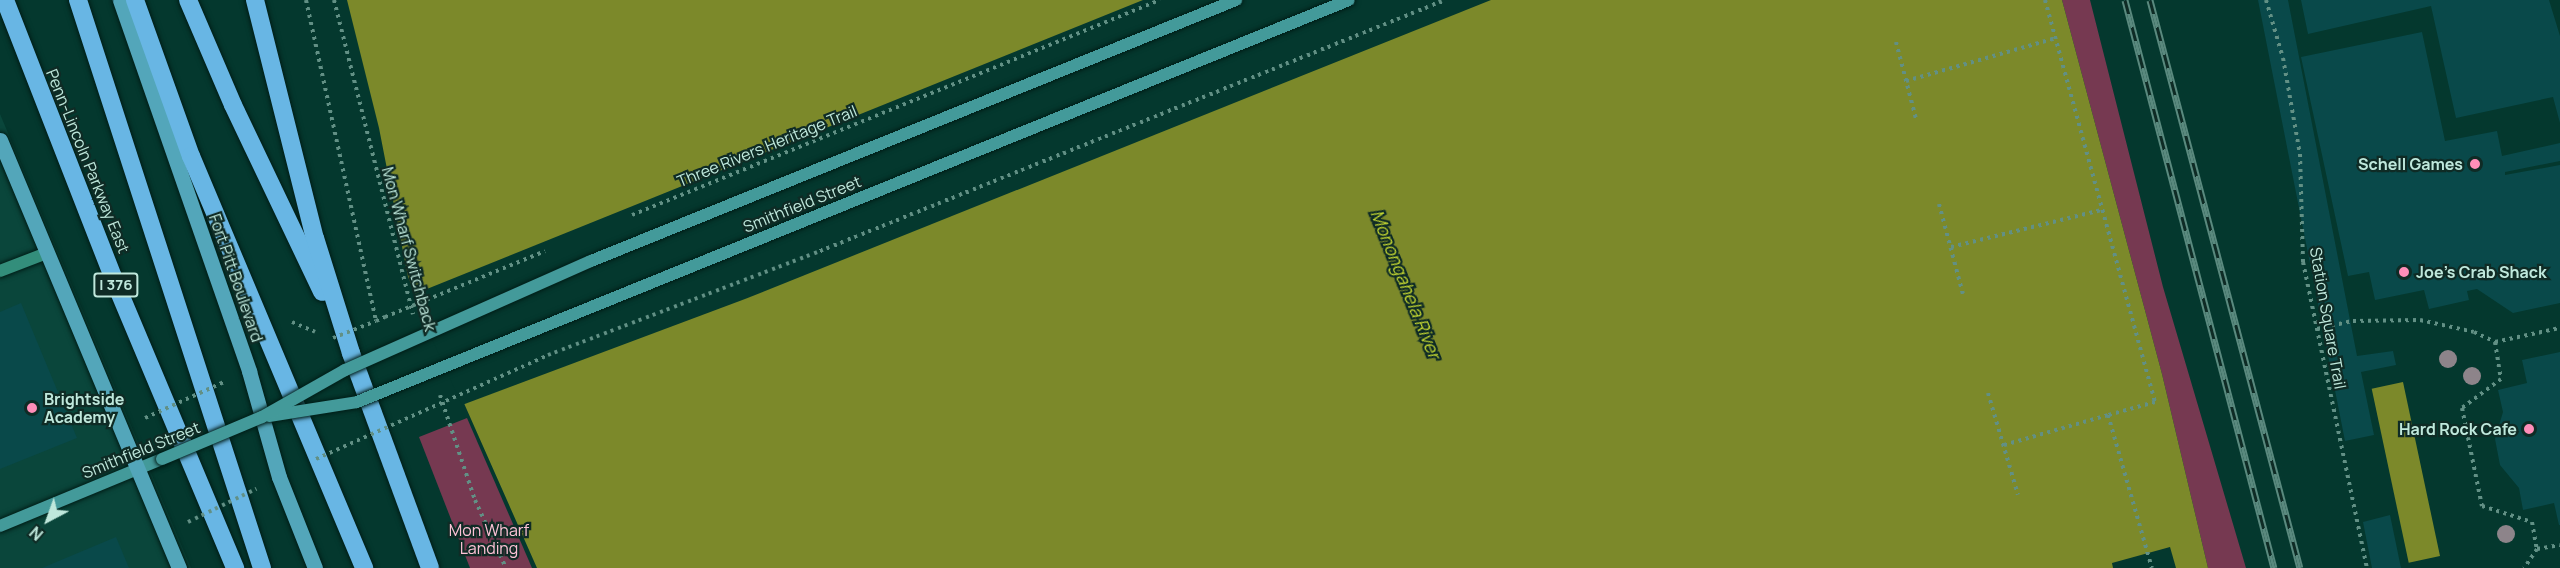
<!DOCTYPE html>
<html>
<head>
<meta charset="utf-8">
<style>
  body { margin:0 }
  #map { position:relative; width:2560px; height:568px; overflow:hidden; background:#04382e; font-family:Manrope,sans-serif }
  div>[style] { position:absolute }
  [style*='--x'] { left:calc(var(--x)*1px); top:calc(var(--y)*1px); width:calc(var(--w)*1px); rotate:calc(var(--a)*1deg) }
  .built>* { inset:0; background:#0a463b }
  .green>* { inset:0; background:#763951 }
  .water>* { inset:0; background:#7c892a; transform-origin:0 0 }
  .pier>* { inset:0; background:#04382e }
  .building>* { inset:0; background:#09494a }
  .path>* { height:4px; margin-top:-2px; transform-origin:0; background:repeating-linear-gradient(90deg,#629085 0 3px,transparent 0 7.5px) }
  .roads { filter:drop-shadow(0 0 2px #011d17) drop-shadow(0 0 2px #011d17) }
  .service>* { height:12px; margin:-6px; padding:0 6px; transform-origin:6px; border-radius:6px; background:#338e7b }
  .secondary>* { height:12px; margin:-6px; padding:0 6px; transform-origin:6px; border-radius:6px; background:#439a9a }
  .primary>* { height:15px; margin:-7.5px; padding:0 7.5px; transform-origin:7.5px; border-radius:7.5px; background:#53a6ba }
  .motorway>* { height:18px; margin:-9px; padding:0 9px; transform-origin:9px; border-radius:9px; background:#68b6e4 }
  .rail>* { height:7px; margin-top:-3.5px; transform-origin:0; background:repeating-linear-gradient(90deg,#0f2b25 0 14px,#5a897e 0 28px); box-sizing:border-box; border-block:2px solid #5a897e }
  .path-bridge>* { height:4px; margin-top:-2px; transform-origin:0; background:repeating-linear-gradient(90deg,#629085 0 3px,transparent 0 7.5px) }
  .bridges { filter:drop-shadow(0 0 2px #011d17) drop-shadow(0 0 2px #011d17) }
  .secondary-bridge>* { height:12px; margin:-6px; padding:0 6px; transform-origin:6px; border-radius:6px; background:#439a9a }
  .trees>* { width:18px; height:18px; margin:-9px; border-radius:50%; background:#8d848a }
  .dots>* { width:16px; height:16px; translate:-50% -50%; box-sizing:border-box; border:3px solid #0f2b25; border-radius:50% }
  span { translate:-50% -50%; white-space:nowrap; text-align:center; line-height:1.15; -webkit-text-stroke:4.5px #0f2b25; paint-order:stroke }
  .shield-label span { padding:2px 4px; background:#0f2b25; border:2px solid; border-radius:4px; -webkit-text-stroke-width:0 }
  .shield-label { font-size:15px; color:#bfe8dc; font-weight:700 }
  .street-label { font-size:16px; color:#bfe8dc }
  .poi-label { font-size:16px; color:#bfe8dc; font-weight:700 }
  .right { translate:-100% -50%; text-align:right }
  .left { translate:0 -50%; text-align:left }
  .park-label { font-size:16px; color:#fdc2d6 }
  .water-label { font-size:18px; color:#c4d732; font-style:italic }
  .north { position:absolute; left:18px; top:490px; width:60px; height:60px; -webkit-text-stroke:4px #0f2b25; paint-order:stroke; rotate:221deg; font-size:16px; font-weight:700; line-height:24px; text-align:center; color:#bfe8dc }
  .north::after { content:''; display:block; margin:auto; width:21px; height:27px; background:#bfe8dc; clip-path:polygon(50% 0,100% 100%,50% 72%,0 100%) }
</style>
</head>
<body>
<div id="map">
  <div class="built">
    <i style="clip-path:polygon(0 114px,191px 568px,0 568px)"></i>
  </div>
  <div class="green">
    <i style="clip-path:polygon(2062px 0,2090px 0,2163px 287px,2246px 568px,2208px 568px,2162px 374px)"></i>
    <i style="clip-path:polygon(467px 418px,532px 568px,470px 568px,419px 437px)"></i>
  </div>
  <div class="water">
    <i style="clip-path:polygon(347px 0,2062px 0,2162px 374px,2208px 568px,537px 568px,408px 277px,379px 128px)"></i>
    <i style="left:2403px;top:382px;width:178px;height:32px;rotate:78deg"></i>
  </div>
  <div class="pier">
    <i style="clip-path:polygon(1143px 0,1491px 0,745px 299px,462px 405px,412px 295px)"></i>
    <i style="clip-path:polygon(2170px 547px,2176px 568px,2113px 568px,2112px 563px)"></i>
  </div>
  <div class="building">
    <i style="clip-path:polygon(2258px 0,2288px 0,2357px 356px,2393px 351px,2396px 365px,2361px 372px,2374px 435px,2345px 441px)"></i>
    <i style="clip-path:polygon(2301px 0,2549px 0,2560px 36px,2560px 123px,2553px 97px,2456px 118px,2431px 6px,2308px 34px)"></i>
    <i style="clip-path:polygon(2422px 32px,2445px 141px,2497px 131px,2502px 156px,2560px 143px,2560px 161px,2505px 172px,2505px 175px,2560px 165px,2560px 303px,2513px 313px,2477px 289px,2467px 291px,2469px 300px,2429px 309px,2424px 290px,2375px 300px,2369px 272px,2348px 276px,2301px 57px)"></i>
    <i style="clip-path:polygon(21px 303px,77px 438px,0 469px,0 312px)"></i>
    <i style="clip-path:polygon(2560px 352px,2560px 525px,2559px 525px,2554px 503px,2523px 510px,2519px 488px,2500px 465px,2495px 439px,2503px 412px,2498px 390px,2527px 383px,2522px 360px)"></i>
    <i style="clip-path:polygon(2390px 515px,2401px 568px,2372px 568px,2363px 522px)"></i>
    <i style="clip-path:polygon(116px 537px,129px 568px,42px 568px)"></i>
  </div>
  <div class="path">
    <i style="--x:306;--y:0;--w:329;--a:77.7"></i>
    <i style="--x:376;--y:321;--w:10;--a:-24"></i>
    <i style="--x:334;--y:0;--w:324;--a:75.9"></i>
    <i style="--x:2045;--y:0;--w:417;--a:74.7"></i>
    <i style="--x:2155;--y:402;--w:49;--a:164.5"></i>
    <i style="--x:2108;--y:415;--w:159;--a:74"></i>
    <i style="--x:2266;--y:0;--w:60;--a:73.7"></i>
    <i style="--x:2283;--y:58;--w:97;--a:80"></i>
    <i style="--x:2300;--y:154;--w:108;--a:88.4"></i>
    <i style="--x:2303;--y:262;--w:313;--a:78.2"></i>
    <i style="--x:1896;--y:42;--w:80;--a:75.4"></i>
    <i style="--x:1906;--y:81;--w:156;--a:-16"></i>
    <i style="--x:1939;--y:204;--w:93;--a:75.1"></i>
    <i style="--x:1951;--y:247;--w:155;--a:-13.8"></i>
    <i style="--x:292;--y:322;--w:25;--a:23"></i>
    <i style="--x:2317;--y:329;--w:37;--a:-13"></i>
    <i style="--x:2353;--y:321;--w:67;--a:-0.9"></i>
    <i style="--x:2420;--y:320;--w:55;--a:12.5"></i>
    <i style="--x:2474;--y:332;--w:23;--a:25"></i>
    <i style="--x:2495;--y:342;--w:66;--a:-12.2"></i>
    <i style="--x:2495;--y:342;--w:37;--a:81"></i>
    <i style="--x:2501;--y:379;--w:49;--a:143.4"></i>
    <i style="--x:2462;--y:408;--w:100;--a:78.5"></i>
    <i style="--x:2482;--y:506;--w:52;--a:17.7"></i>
    <i style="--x:2532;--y:522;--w:27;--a:80"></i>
    <i style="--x:2537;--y:549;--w:23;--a:124"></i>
    <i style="--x:1988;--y:393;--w:106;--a:73.6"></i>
    <i style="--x:440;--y:395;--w:111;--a:71.6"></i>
    <i style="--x:475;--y:500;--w:75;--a:65.5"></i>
    <i style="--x:2004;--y:445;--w:108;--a:-16.1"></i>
    <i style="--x:2537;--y:549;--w:23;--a:-10"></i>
  </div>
  <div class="roads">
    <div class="service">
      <i style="--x:0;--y:271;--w:50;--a:-21"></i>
    </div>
    <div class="secondary">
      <i style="--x:0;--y:526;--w:175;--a:-22.5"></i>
    </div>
    <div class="primary">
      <i style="--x:120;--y:0;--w:393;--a:70.8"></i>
      <i style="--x:249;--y:371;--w:110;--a:74.2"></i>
      <i style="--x:279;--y:477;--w:98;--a:68.4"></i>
      <i style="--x:0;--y:140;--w:464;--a:67.3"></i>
    </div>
    <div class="motorway">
      <i style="--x:5;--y:0;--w:295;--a:68.7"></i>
      <i style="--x:112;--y:275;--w:318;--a:67.2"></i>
      <i style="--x:78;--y:0;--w:597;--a:72.05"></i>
      <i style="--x:135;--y:0;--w:166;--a:70.3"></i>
      <i style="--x:191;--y:156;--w:447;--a:67.2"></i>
      <i style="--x:188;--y:0;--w:114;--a:66.8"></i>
      <i style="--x:233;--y:105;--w:207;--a:64.5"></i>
      <i style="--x:255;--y:0;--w:245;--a:75.9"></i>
      <i style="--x:315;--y:238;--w:121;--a:72.6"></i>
      <i style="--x:351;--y:353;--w:229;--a:69.8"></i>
    </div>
  </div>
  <div class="rail">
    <i style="--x:2125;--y:0;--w:587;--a:75.3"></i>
    <i style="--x:2150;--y:0;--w:587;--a:75.21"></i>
  </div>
  <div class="path-bridge">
    <i style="--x:632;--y:215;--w:570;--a:-22.16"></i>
    <i style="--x:385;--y:317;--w:173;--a:-22.4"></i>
    <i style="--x:333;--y:338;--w:46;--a:-21.6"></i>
    <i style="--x:145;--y:418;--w:87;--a:-24.5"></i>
    <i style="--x:316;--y:459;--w:254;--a:-24.1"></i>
    <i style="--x:548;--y:355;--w:291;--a:-20.9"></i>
    <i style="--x:820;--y:251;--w:674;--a:-21.88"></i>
    <i style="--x:188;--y:522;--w:76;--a:-25.9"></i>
  </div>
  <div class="bridges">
    <div class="secondary-bridge">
      <i style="--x:269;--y:416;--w:89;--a:-9"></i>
      <i style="--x:357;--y:402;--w:1070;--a:-22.06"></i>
      <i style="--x:162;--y:459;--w:108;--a:-22.8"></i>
      <i style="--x:262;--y:417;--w:95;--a:-29.5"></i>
      <i style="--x:345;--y:370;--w:269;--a:-23.9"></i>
      <i style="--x:591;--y:261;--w:696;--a:-22.03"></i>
    </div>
  </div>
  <div class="trees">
    <i style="left:2448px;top:359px"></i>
    <i style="left:2472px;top:376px"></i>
    <i style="left:2506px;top:534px"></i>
  </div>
  <div class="dots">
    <i style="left:2475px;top:164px;background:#ff8eb9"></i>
    <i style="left:2404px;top:272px;background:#ff8eb9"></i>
    <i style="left:32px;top:408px;background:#ff8eb9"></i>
    <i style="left:2529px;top:429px;background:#ff8eb9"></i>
  </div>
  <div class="shield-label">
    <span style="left:116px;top:285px">I 376</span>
  </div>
  <div class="street-label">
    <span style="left:767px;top:146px;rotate:-22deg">Three Rivers Heritage Trail</span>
    <span style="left:88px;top:161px;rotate:68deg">Penn-Lincoln Parkway East</span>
    <span style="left:802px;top:204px;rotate:-22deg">Smithfield Street</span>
    <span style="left:409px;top:249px;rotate:75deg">Mon Wharf Switchback</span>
    <span style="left:236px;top:278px;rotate:71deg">Fort Pitt Boulevard</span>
    <span style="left:2328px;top:318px;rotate:80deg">Station Square Trail</span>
    <span style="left:141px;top:450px;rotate:-22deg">Smithfield Street</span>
  </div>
  <div class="poi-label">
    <span class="right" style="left:2463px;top:164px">Schell Games</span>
    <span class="left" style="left:2416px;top:272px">Joe's Crab Shack</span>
    <span class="left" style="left:44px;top:408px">Brightside<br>Academy</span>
    <span class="right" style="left:2517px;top:429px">Hard Rock Cafe</span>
  </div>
  <div class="park-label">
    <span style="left:489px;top:539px">Mon Wharf<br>Landing</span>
  </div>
  <div class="water-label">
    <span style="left:1406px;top:284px;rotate:68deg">Monongahela River</span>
  </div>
  <div class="north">N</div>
</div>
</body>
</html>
